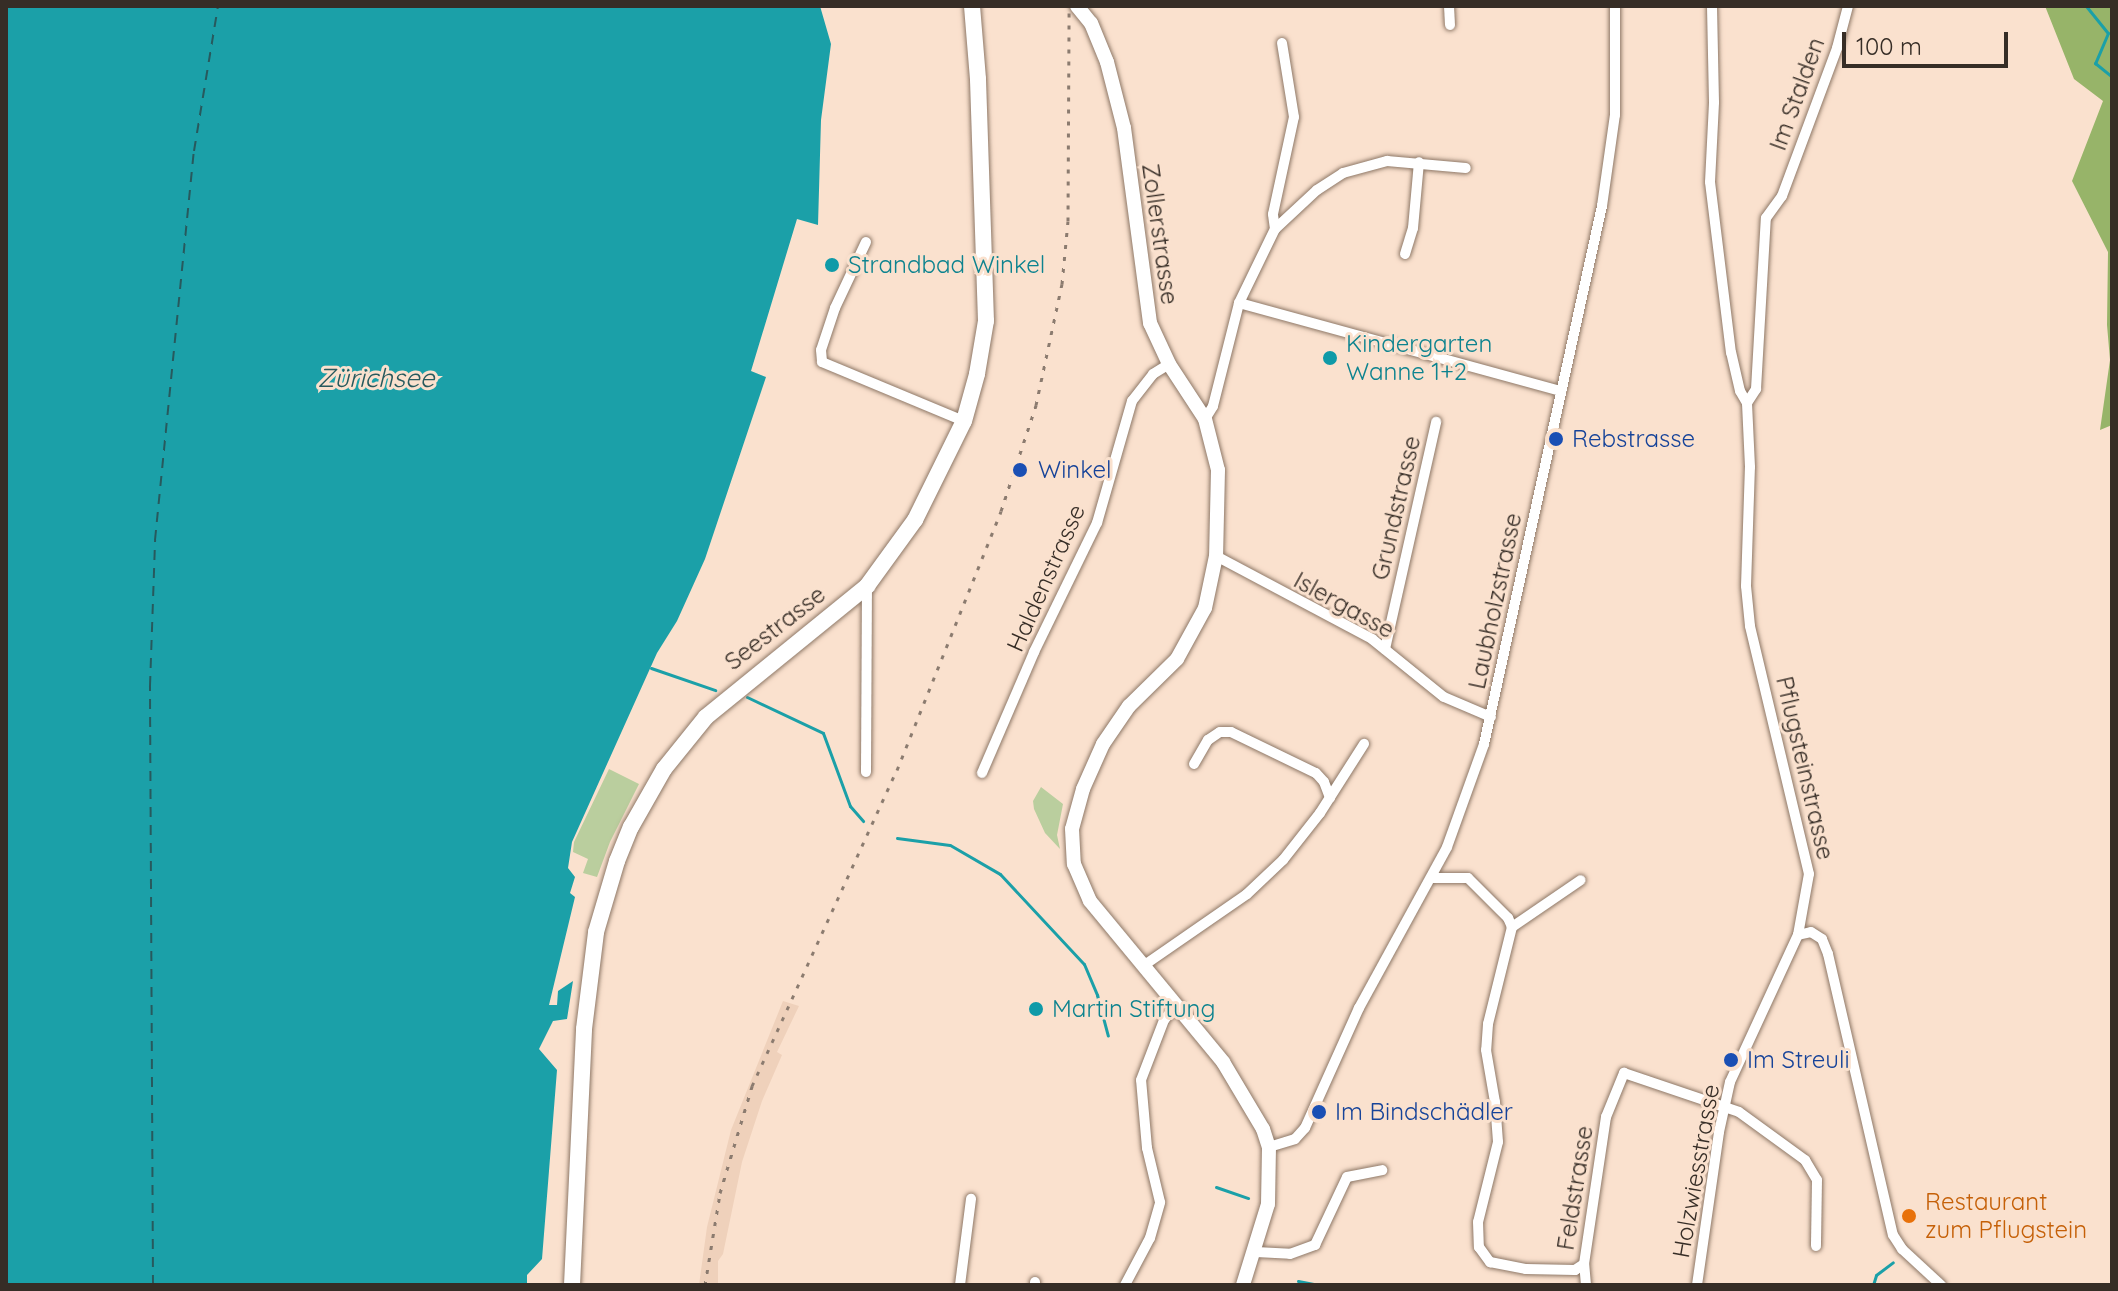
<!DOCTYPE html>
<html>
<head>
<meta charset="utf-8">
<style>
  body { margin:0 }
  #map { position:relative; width:2118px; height:1291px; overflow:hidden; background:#fae1ce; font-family:Quicksand,sans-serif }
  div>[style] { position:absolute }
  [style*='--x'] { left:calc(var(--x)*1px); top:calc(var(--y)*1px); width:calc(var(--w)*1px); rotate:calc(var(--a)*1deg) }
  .built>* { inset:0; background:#efd1bb }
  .green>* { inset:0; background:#bace9e }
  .forest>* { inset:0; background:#97b469 }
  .water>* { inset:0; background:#1ba0a8 }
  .stream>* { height:3px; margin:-1.5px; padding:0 1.5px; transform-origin:1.5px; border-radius:1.5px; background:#1ba0a8 }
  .ferry>* { height:2px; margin-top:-1px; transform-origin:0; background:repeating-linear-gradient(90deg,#27595d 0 10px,transparent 0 18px) }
  .roads { filter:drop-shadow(0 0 2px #8e7867) drop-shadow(0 0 2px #8e7867) }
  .street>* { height:10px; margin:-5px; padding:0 5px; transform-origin:5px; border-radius:5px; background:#fff }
  .secondary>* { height:14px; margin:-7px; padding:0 7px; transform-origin:7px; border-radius:7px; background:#fff }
  .primary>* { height:16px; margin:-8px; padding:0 8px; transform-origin:8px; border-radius:8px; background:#fff }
  .rail>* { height:3px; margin-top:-1.5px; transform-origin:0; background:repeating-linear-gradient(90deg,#8b7b6f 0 4px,transparent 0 12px) }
  .dots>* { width:22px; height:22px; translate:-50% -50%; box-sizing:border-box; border:4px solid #fae1ce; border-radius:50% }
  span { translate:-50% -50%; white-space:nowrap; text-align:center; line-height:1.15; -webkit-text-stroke:6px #fae1ce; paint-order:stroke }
  .street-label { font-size:24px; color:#362d26 }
  .culture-label { font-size:24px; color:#0d838f }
  .left { translate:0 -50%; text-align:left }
  .transit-label { font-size:24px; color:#164399 }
  .food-label { font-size:24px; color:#c56008 }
  .water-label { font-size:26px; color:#27595d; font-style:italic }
  .frame { position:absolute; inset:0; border:8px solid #362d26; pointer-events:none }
  .scale { position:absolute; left:1842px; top:32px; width:166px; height:36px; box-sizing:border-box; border:4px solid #362d26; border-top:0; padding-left:10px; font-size:24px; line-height:28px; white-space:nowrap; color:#362d26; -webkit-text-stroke:6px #fae1ce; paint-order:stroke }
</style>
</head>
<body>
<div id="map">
  <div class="built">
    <i style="clip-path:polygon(783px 1001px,799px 1006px,777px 1052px,782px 1055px,762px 1101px,742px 1162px,723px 1254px,718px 1261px,718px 1285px,699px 1285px,707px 1227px,731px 1130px)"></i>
  </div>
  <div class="green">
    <i style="clip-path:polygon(609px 769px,639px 784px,610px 842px,597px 877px,583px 873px,588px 859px,573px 852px,574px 842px)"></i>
    <i style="clip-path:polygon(1041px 787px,1063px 804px,1057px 835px,1060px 849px,1045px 833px,1034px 809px,1033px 801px)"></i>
  </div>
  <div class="forest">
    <i style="clip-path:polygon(2045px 6px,2112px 6px,2112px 425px,2100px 430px,2110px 360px,2107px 325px,2108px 252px,2072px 181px,2103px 101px,2074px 79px)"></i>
  </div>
  <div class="water">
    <i style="clip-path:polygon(6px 6px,820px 6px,831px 44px,821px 120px,818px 225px,797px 219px,751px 371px,766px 377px,705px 559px,677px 621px,657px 653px,572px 842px,568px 868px,575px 877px,570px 893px,575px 897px,549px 1005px,557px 1005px,558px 991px,573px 981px,567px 1019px,553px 1021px,539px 1049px,557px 1070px,542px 1259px,527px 1275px,527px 1285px,6px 1285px)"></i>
  </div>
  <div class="stream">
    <i style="--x:2086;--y:6;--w:35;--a:51"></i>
    <i style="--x:2108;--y:33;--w:33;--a:113"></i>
    <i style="--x:2095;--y:63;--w:22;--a:39"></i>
    <i style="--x:2112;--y:158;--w:3;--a:90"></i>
    <i style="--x:651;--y:668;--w:68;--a:19"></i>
    <i style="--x:747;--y:697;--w:84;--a:25.3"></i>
    <i style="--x:823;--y:733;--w:78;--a:69.7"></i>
    <i style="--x:850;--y:806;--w:20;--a:49"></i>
    <i style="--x:897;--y:838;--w:53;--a:7.5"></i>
    <i style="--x:950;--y:845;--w:58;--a:30.1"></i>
    <i style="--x:1000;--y:874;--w:123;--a:47"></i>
    <i style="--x:1084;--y:964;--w:34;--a:67"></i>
    <i style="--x:1097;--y:995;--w:42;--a:75"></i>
    <i style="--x:1216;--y:1187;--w:34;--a:19"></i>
    <i style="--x:1298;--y:1281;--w:21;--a:11"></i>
    <i style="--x:1873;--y:1285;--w:10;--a:-73"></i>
    <i style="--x:1876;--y:1275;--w:21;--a:-37"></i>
  </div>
  <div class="ferry">
    <i style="--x:153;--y:1285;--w:599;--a:-90.29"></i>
    <i style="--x:150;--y:686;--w:146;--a:-88"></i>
    <i style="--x:155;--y:540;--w:391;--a:-84.3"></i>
    <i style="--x:194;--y:151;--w:147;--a:-80.6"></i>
  </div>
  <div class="roads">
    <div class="street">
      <i style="--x:1449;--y:6;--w:19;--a:87"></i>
      <i style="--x:1275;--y:229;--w:15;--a:-98"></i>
      <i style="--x:1273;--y:214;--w:99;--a:-77.8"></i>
      <i style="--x:1294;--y:117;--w:75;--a:-99.2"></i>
      <i style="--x:866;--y:242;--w:73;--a:115.2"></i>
      <i style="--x:835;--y:308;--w:44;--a:108.4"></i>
      <i style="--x:821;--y:350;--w:12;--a:85"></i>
      <i style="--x:822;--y:362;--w:154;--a:22.6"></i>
      <i style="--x:1405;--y:254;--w:27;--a:-73"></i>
      <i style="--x:1413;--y:228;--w:66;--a:-84.8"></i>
      <i style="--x:1239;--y:303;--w:334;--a:15.3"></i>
      <i style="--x:1747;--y:403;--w:17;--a:-57"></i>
      <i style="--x:1756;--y:389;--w:171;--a:-86.7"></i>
      <i style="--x:1766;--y:218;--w:27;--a:-54"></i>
      <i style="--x:1782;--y:196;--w:158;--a:-69.6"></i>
      <i style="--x:1837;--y:48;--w:43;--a:-75.3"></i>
      <i style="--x:1205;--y:419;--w:15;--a:-58"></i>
      <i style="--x:1213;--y:406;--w:106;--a:-75.8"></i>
      <i style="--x:1239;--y:303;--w:82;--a:-64.1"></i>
      <i style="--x:1275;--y:229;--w:57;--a:-42.9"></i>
      <i style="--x:1317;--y:190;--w:31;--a:-33"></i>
      <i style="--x:1343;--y:173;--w:46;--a:-15.3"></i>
      <i style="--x:1387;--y:161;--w:79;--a:5.1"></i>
      <i style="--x:1216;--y:556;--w:177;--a:28"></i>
      <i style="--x:1372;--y:639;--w:92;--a:38.9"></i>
      <i style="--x:1444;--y:697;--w:51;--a:23.1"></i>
      <i style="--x:1385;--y:649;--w:233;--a:-77.3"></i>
      <i style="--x:1194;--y:764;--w:28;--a:-60"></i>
      <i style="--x:1208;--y:740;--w:14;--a:-34"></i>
      <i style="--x:1220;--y:732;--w:11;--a:0"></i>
      <i style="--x:1231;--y:732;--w:94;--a:25.8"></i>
      <i style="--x:1316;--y:773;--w:12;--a:48"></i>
      <i style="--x:1324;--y:782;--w:17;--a:69"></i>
      <i style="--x:866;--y:772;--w:186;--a:-89.7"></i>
      <i style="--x:982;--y:773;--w:132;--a:-66.7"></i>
      <i style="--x:1034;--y:652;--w:144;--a:-64"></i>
      <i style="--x:1097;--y:523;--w:127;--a:-74"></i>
      <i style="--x:1132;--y:401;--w:34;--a:-52"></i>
      <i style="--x:1153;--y:374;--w:19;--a:-32"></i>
      <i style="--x:1432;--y:878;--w:36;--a:0"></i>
      <i style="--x:1468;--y:878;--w:57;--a:45"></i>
      <i style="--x:1508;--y:918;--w:10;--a:66"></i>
      <i style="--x:1512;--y:927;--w:100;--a:103.9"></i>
      <i style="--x:1488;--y:1024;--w:26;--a:94"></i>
      <i style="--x:1486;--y:1050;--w:53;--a:80.2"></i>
      <i style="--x:1495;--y:1102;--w:40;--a:85.7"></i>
      <i style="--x:1498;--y:1142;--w:82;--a:104"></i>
      <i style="--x:1478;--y:1222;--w:25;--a:88"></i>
      <i style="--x:1479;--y:1247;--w:19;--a:54"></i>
      <i style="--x:1490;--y:1262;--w:37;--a:11"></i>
      <i style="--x:1526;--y:1269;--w:49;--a:1.2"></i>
      <i style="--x:1575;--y:1270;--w:11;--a:-34"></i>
      <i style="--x:1512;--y:927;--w:83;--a:-34.3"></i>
      <i style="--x:1798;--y:935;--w:13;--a:-13"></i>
      <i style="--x:1811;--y:932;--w:13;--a:32"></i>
      <i style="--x:1822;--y:939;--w:16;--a:68"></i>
      <i style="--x:1828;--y:954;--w:288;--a:77"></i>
      <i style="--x:1893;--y:1235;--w:17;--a:57"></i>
      <i style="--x:1902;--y:1249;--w:53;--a:42.7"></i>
      <i style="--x:1143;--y:966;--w:126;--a:-34.7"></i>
      <i style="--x:1247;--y:894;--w:50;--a:-43.4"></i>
      <i style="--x:1283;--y:860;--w:60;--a:-51.8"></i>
      <i style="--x:1320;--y:813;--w:82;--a:-57.5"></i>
      <i style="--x:1269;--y:1147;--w:27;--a:-17"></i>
      <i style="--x:1295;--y:1139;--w:15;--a:-48"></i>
      <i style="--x:1305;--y:1128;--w:132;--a:-65.8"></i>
      <i style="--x:1359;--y:1008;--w:183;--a:-61.3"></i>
      <i style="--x:1447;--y:847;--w:109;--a:-70.2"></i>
      <i style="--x:1484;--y:744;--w:551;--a:-77.63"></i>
      <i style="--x:1602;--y:206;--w:92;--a:-81.9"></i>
      <i style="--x:1615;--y:115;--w:109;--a:-90"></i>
      <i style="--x:1256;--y:1252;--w:34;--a:3"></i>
      <i style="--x:1290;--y:1254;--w:27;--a:-20"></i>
      <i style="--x:1315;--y:1245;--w:75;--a:-64.8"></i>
      <i style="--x:1347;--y:1177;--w:36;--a:-11"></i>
      <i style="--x:960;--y:1285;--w:87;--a:-82.7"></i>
      <i style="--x:1035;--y:1285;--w:3;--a:-90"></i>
      <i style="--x:1125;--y:1285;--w:53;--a:-62"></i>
      <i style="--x:1150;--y:1238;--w:37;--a:-74"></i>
      <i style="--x:1160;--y:1202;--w:56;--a:-103.5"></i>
      <i style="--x:1147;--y:1148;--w:68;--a:-95"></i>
      <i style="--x:1141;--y:1080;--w:64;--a:-69"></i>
      <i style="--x:1164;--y:1020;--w:17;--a:-50"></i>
      <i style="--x:1586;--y:1285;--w:21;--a:-95"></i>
      <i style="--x:1584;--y:1264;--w:149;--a:-81.5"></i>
      <i style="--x:1606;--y:1117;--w:48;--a:-67.8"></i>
      <i style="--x:1624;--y:1073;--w:121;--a:18.7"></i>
      <i style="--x:1739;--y:1112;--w:82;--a:36"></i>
      <i style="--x:1805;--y:1160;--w:23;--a:59"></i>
      <i style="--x:1817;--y:1180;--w:66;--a:90.9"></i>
      <i style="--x:1697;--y:1285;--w:155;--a:-81.8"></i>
      <i style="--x:1719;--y:1132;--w:51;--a:-77.6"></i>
      <i style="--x:1730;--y:1082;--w:162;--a:-65.2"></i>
      <i style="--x:1798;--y:935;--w:62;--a:-79.8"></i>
      <i style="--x:1809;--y:874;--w:255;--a:-103.4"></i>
      <i style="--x:1750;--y:626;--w:40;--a:-95.7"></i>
      <i style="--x:1746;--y:586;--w:119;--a:-88.1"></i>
      <i style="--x:1750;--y:467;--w:64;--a:-92.7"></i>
      <i style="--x:1747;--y:403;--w:14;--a:-120"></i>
      <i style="--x:1740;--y:391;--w:39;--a:-103"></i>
      <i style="--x:1731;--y:353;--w:172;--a:-97"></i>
      <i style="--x:1710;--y:182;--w:80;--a:-87.1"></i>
      <i style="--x:1714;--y:102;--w:96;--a:-91.2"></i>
    </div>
    <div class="secondary">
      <i style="--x:1077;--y:6;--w:22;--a:51"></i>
      <i style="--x:1091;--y:23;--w:42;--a:67.7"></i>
      <i style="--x:1107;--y:62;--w:68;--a:75.6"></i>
      <i style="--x:1124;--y:128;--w:197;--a:82.4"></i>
      <i style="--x:1150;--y:323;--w:45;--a:65.1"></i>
      <i style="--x:1169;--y:364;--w:66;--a:56.8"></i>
      <i style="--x:1205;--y:419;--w:53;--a:75.7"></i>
      <i style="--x:1218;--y:470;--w:86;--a:91.3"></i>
      <i style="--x:1216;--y:556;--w:53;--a:101.9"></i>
      <i style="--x:1205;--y:608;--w:58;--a:118.8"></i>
      <i style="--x:1177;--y:659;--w:67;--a:135.6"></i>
      <i style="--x:1129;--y:706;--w:46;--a:124.4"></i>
      <i style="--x:1103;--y:744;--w:49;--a:114"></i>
      <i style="--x:1083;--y:789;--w:41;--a:105.4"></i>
      <i style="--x:1072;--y:829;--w:35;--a:87"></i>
      <i style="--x:1074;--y:864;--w:40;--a:66.6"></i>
      <i style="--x:1090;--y:901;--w:209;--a:50.4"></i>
      <i style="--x:1223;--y:1062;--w:78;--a:59.2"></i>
      <i style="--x:1263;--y:1129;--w:19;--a:72"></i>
      <i style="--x:1269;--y:1147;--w:57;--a:91"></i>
      <i style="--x:1268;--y:1204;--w:85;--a:107.2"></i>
    </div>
    <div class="primary">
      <i style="--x:572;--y:1285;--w:256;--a:-87.3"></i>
      <i style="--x:584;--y:1029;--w:98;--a:-82.9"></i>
      <i style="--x:596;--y:932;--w:74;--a:-73.5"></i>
      <i style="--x:617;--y:861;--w:37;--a:-68"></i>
      <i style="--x:631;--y:827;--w:67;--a:-60.4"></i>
      <i style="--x:664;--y:769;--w:67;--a:-51.1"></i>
      <i style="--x:706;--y:717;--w:208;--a:-39.1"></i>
      <i style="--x:867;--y:586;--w:82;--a:-54"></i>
      <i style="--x:915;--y:520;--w:110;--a:-63.7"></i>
      <i style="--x:964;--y:421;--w:49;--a:-74.5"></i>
      <i style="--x:977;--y:374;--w:54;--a:-80.4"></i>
      <i style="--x:986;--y:321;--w:242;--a:-91.9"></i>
      <i style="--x:978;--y:79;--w:73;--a:-94.7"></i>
    </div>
  </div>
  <div class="rail">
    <i style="--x:705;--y:1285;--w:93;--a:-80.7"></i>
    <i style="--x:720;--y:1193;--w:112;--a:-73.3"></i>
    <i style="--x:752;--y:1086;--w:348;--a:-65.4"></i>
    <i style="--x:897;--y:770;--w:279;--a:-68.1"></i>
    <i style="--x:1001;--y:511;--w:112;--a:-71.7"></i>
    <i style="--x:1036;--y:405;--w:124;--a:-77.9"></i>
    <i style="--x:1062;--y:284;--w:63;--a:-84.6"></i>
    <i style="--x:1068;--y:221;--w:215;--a:-89.7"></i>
  </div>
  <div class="dots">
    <i style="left:832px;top:265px;background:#0f9aa8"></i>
    <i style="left:1330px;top:358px;background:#0f9aa8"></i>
    <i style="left:1556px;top:439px;background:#1a4fb4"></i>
    <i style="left:1020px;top:470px;background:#1a4fb4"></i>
    <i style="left:1036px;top:1009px;background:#0f9aa8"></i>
    <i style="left:1731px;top:1060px;background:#1a4fb4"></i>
    <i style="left:1319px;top:1112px;background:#1a4fb4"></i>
    <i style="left:1909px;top:1216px;background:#e8710a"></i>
  </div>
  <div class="street-label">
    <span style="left:1797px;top:94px;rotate:-70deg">Im Stalden</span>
    <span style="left:1160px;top:234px;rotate:82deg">Zollerstrasse</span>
    <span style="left:1396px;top:508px;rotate:-77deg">Grundstrasse</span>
    <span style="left:1046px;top:578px;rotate:-66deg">Haldenstrasse</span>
    <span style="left:1495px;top:601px;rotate:-78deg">Laubholzstrasse</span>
    <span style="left:1344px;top:605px;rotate:29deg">Islergasse</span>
    <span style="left:775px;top:628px;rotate:-38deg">Seestrasse</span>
    <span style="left:1805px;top:768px;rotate:77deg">Pflugsteinstrasse</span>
    <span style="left:1696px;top:1171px;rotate:-80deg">Holzwiesstrasse</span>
    <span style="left:1575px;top:1188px;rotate:-81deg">Feldstrasse</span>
  </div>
  <div class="culture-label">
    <span class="left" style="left:848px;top:265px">Strandbad Winkel</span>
    <span class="left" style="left:1346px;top:358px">Kindergarten<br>Wanne 1+2</span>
    <span class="left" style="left:1052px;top:1009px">Martin Stiftung</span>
  </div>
  <div class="transit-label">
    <span class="left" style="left:1572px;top:439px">Rebstrasse</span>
    <span class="left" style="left:1038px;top:470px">Winkel</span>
    <span class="left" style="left:1747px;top:1060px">Im Streuli</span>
    <span class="left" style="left:1335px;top:1112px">Im Bindschädler</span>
  </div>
  <div class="food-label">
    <span class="left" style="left:1925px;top:1216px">Restaurant<br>zum Pflugstein</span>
  </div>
  <div class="water-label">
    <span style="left:376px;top:378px">Zürichsee</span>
  </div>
  <div class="frame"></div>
  <div class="scale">100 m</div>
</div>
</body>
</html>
